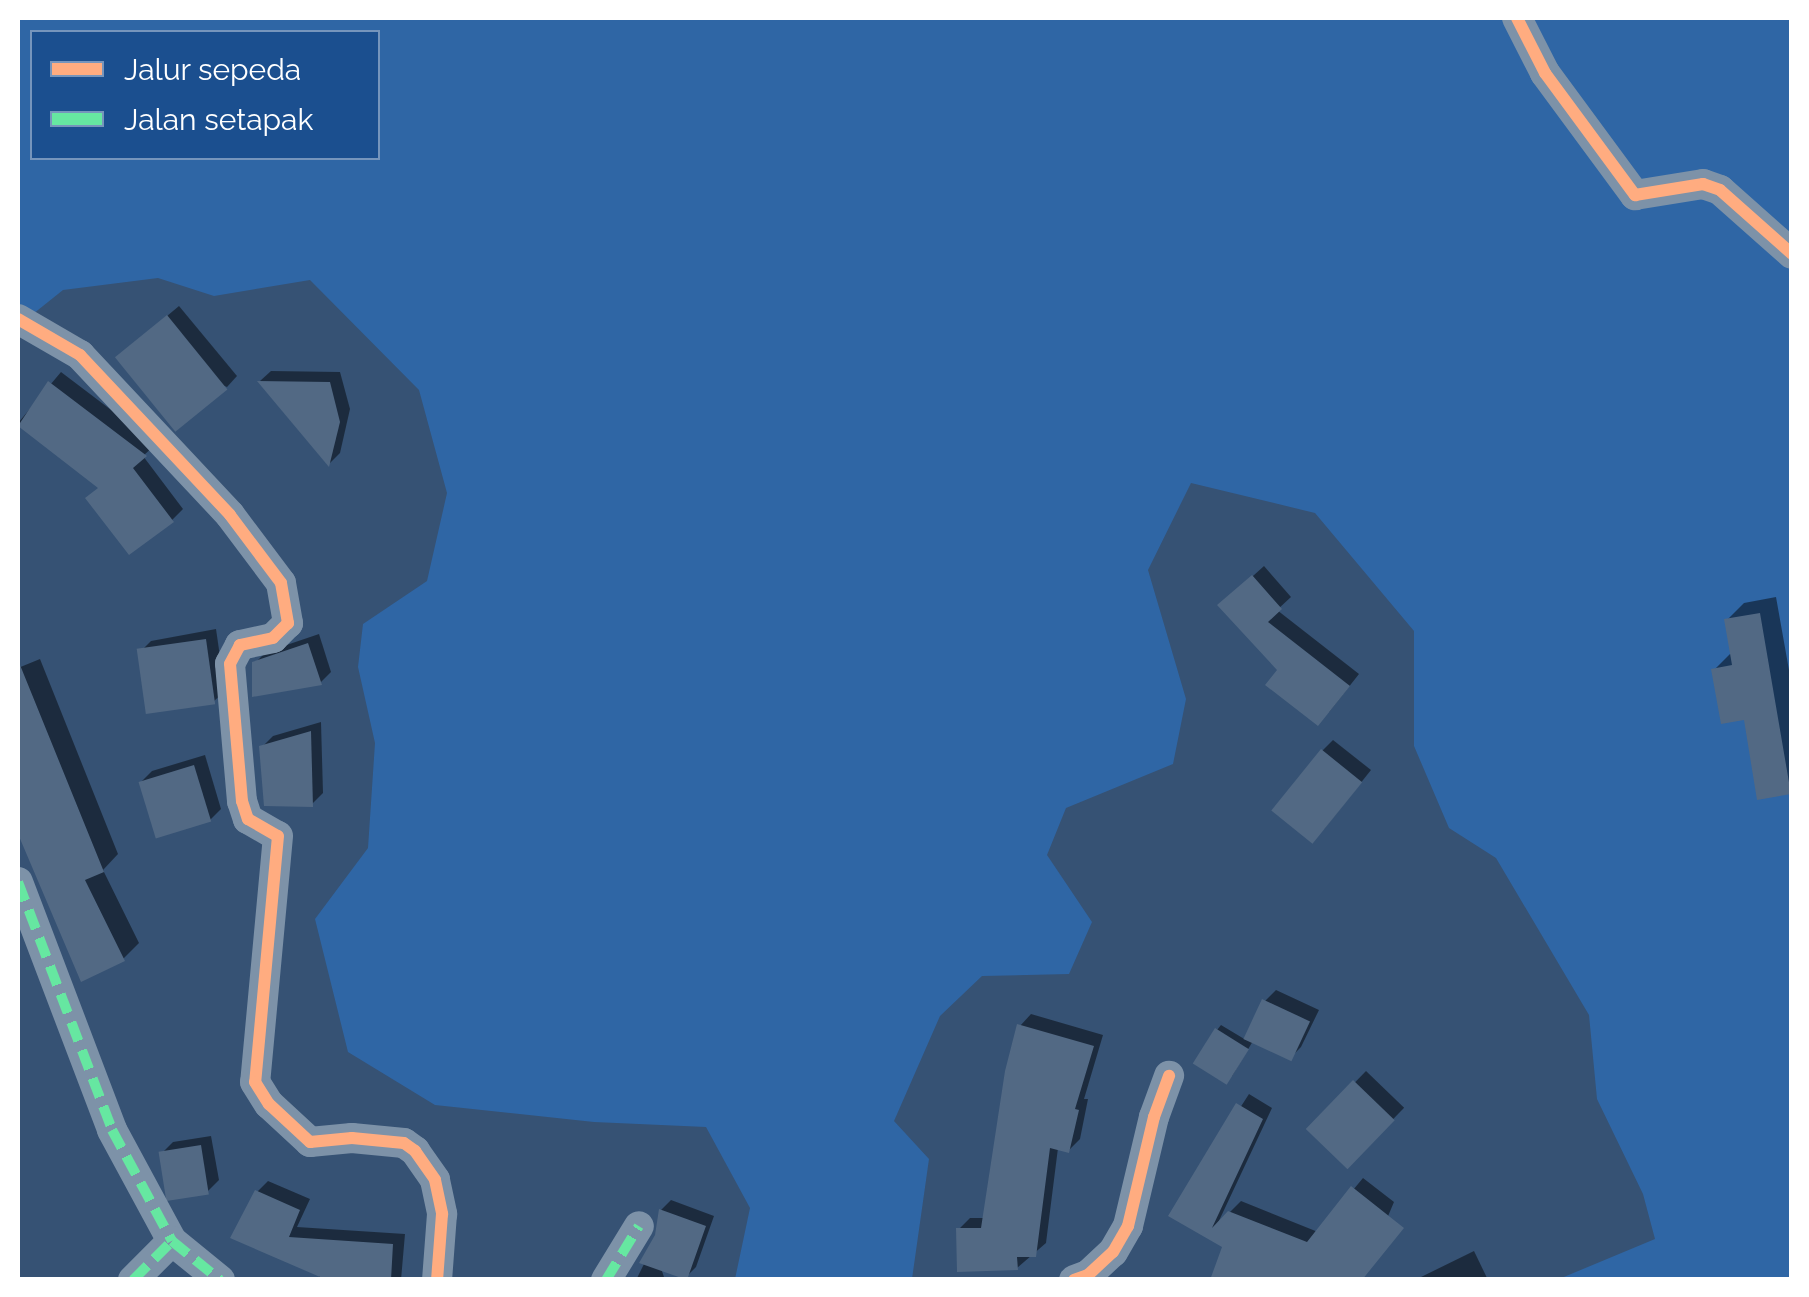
<!DOCTYPE html>
<html>
<head>
<meta charset="utf-8">
<style>
  body { margin:0 }
  #map { position:relative; width:1809px; height:1297px; overflow:hidden; background:#365274; font-family:Raleway,sans-serif }
  div>[style] { position:absolute }
  [style*='--x'] { left:calc(var(--x)*1px); top:calc(var(--y)*1px); width:calc(var(--w)*1px); rotate:calc(var(--a)*1deg) }
  .green>* { inset:0; background:#2f66a5 }
  .shadow>* { inset:0; background:#0007; transform-origin:0 0 }
  .building>* { inset:0; background:#526984; transform-origin:0 0 }
  .street>* { height:30px; margin:-15px; padding:0 15px; transform-origin:15px; border-radius:15px; background:#7d92a8 }
  .quiet>* { height:10px; margin-top:-5px; transform-origin:0; background:repeating-linear-gradient(90deg,#66e7a1 0 20px,transparent 0 30px) }
  .cycleway>* { height:12px; margin:-6px; padding:0 6px; transform-origin:6px; border-radius:6px; background:#ffac80 }
  span { translate:-50% -50%; white-space:nowrap; text-align:center; line-height:1.15; -webkit-text-stroke:10px #1b4f8f; paint-order:stroke }
  .frame { position:absolute; inset:0; border:20px solid #fff; pointer-events:none }
  .legend { position:absolute; left:30px; top:30px; width:350px; height:130px; box-sizing:border-box; background:#1b4f8f; border:2px solid #7695bc; margin:0; padding:12px 18px; list-style:none; font-size:30px; color:#fff }
  .legend li { display:flex; align-items:center; gap:20px; height:50px }
  .legend b { width:50px; border:2px solid #7695bc }
</style>
</head>
<body>
<div id="map">
  <div class="green">
    <i style="clip-path:polygon(evenodd,18px 18px,1791px 18px,1791px 1279px,1559px 1279px,1655px 1239px,1643px 1194px,1597px 1099px,1589px 1015px,1496px 858px,1449px 828px,1414px 746px,1414px 631px,1315px 513px,1191px 483px,1148px 570px,1186px 699px,1173px 764px,1066px 808px,1047px 855px,1092px 922px,1069px 974px,982px 976px,940px 1016px,894px 1121px,929px 1159px,912px 1279px,735px 1279px,750px 1208px,706px 1127px,594px 1122px,435px 1105px,348px 1052px,315px 919px,368px 848px,375px 743px,358px 667px,363px 624px,427px 581px,447px 493px,419px 390px,310px 280px,214px 296px,158px 278px,63px 290px,18px 326px,18px 18px,32px 32px,378px 32px,378px 158px,32px 158px,32px 32px)"></i>
  </div>
  <div class="shadow">
    <i style="clip-path:polygon(179px 306px,237px 376px,227px 387px,130px 347px)"></i>
    <i style="clip-path:polygon(271px 371px,340px 372px,350px 409px,340px 453px,330px 463px,260px 381px)"></i>
    <i style="clip-path:polygon(61px 372px,156px 444px,143px 456px,183px 509px,172px 520px,100px 486px,18px 423px)"></i>
    <i style="clip-path:polygon(1264px 566px,1291px 597px,1277px 610px,1359px 674px,1329px 712px,1280px 670px,1232px 595px)"></i>
    <i style="clip-path:polygon(1776px 597px,1792px 687px,1790px 792px,1714px 670px,1731px 653px,1727px 620px,1744px 603px)"></i>
    <i style="clip-path:polygon(216px 629px,225px 691px,213px 702px,140px 652px,151px 641px)"></i>
    <i style="clip-path:polygon(319px 634px,331px 672px,321px 682px,255px 663px,266px 652px)"></i>
    <i style="clip-path:polygon(40px 659px,118px 854px,103px 870px,139px 943px,123px 959px,82px 978px,18px 822px,18px 668px)"></i>
    <i style="clip-path:polygon(321px 722px,323px 793px,312px 804px,262px 747px,273px 736px)"></i>
    <i style="clip-path:polygon(1333px 740px,1371px 770px,1324px 829px,1322px 751px)"></i>
    <i style="clip-path:polygon(205px 755px,221px 809px,210px 820px,141px 782px,152px 771px)"></i>
    <i style="clip-path:polygon(1276px 990px,1319px 1010px,1301px 1047px,1290px 1058px,1253px 1041px,1232px 1076px,1217px 1030px,1221px 1025px,1246px 1040px,1265px 1001px)"></i>
    <i style="clip-path:polygon(1031px 1014px,1103px 1035px,1084px 1099px,1088px 1099px,1080px 1139px,1069px 1150px,1058px 1148px,1046px 1243px,1017px 1268px,959px 1229px,970px 1218px,985px 1218px,1020px 1026px)"></i>
    <i style="left:1366px;top:1071px;width:53px;height:81px;rotate:44deg"></i>
    <i style="clip-path:polygon(1249px 1094px,1272px 1108px,1217px 1225px,1241px 1201px,1318px 1232px,1363px 1178px,1394px 1202px,1361px 1280px,1226px 1245px,1171px 1215px)"></i>
    <i style="clip-path:polygon(211px 1136px,219px 1180px,208px 1191px,162px 1153px,173px 1142px)"></i>
    <i style="clip-path:polygon(268px 1181px,310px 1199px,297px 1227px,405px 1234px,401px 1280px,319px 1280px,319px 1273px,234px 1236px,257px 1192px)"></i>
    <i style="clip-path:polygon(671px 1200px,714px 1216px,696px 1267px,686px 1277px,661px 1268px,665px 1280px,636px 1280px,658px 1236px,661px 1210px)"></i>
    <i style="clip-path:polygon(1474px 1251px,1488px 1280px,1418px 1280px,1421px 1277px)"></i>
  </div>
  <div class="building">
    <i style="left:167px;top:315px;width:96px;height:67px;rotate:51deg"></i>
    <i style="clip-path:polygon(48px 381px,147px 456px,133px 468px,174px 522px,129px 555px,85px 498px,98px 488px,18px 426px)"></i>
    <i style="clip-path:polygon(257px 381px,330px 382px,340px 422px,329px 467px)"></i>
    <i style="clip-path:polygon(1252px 575px,1282px 609px,1268px 622px,1350px 686px,1318px 726px,1265px 685px,1277px 670px,1217px 605px)"></i>
    <i style="clip-path:polygon(1760px 613px,1791px 794px,1757px 800px,1744px 720px,1721px 724px,1711px 669px,1732px 665px,1724px 619px)"></i>
    <i style="left:206px;top:639px;width:66px;height:70px;rotate:82deg"></i>
    <i style="clip-path:polygon(308px 643px,322px 685px,252px 697px,252px 662px)"></i>
    <i style="clip-path:polygon(18px 660px,104px 872px,85px 880px,125px 961px,81px 982px,18px 834px)"></i>
    <i style="clip-path:polygon(311px 731px,313px 807px,264px 806px,259px 746px)"></i>
    <i style="left:1321px;top:749px;width:53px;height:79px;rotate:39deg"></i>
    <i style="left:194px;top:765px;width:59px;height:58px;rotate:73deg"></i>
    <i style="left:1262px;top:999px;width:53px;height:44px;rotate:25deg"></i>
    <i style="clip-path:polygon(1017px 1024px,1094px 1046px,1075px 1109px,1079px 1110px,1069px 1153px,1050px 1148px,1036px 1257px,1017px 1257px,1018px 1270px,957px 1272px,956px 1228px,981px 1228px,1005px 1071px)"></i>
    <i style="left:1215px;top:1028px;width:40px;height:42px;rotate:32deg"></i>
    <i style="left:1353px;top:1080px;width:58px;height:68px;rotate:44deg"></i>
    <i style="clip-path:polygon(1236px 1103px,1263px 1119px,1212px 1228px,1228px 1211px,1307px 1242px,1351px 1186px,1404px 1228px,1362px 1280px,1210px 1280px,1222px 1247px,1168px 1216px)"></i>
    <i style="left:201px;top:1145px;width:50px;height:43px;rotate:81deg"></i>
    <i style="clip-path:polygon(255px 1190px,300px 1210px,289px 1237px,393px 1244px,391px 1280px,327px 1280px,230px 1238px)"></i>
    <i style="clip-path:polygon(659px 1209px,706px 1226px,687px 1280px,639px 1263px,655px 1235px)"></i>
  </div>
  <div class="street">
    <i style="--x:1517;--y:18;--w:62;--a:63"></i>
    <i style="--x:1545;--y:73;--w:152;--a:53.6"></i>
    <i style="--x:1635;--y:195;--w:69;--a:-9.2"></i>
    <i style="--x:1703;--y:184;--w:18;--a:19"></i>
    <i style="--x:1720;--y:190;--w:96;--a:41.6"></i>
    <i style="--x:18;--y:319;--w:72;--a:30.1"></i>
    <i style="--x:80;--y:355;--w:219;--a:46.8"></i>
    <i style="--x:230;--y:515;--w:85;--a:53.1"></i>
    <i style="--x:281;--y:583;--w:41;--a:80.1"></i>
    <i style="--x:288;--y:623;--w:21;--a:135"></i>
    <i style="--x:273;--y:638;--w:34;--a:168"></i>
    <i style="--x:240;--y:645;--w:21;--a:118"></i>
    <i style="--x:230;--y:664;--w:138;--a:85"></i>
    <i style="--x:242;--y:801;--w:19;--a:72"></i>
    <i style="--x:248;--y:819;--w:34;--a:30"></i>
    <i style="--x:278;--y:836;--w:247;--a:95.3"></i>
    <i style="--x:255;--y:1082;--w:26;--a:58"></i>
    <i style="--x:269;--y:1104;--w:56;--a:42.8"></i>
    <i style="--x:310;--y:1142;--w:42;--a:-5.4"></i>
    <i style="--x:352;--y:1138;--w:52;--a:5.5"></i>
    <i style="--x:404;--y:1143;--w:14;--a:36"></i>
    <i style="--x:415;--y:1151;--w:35;--a:55"></i>
    <i style="--x:435;--y:1180;--w:35;--a:78"></i>
    <i style="--x:442;--y:1214;--w:66;--a:94.3"></i>
    <i style="--x:18;--y:882;--w:265;--a:69.2"></i>
    <i style="--x:112;--y:1130;--w:126;--a:61.6"></i>
    <i style="--x:133;--y:1280;--w:55;--a:-45"></i>
    <i style="--x:172;--y:1241;--w:62;--a:39.1"></i>
    <i style="--x:606;--y:1280;--w:63;--a:-58.6"></i>
    <i style="--x:1074;--y:1280;--w:15;--a:-20"></i>
    <i style="--x:1088;--y:1275;--w:34;--a:-43"></i>
    <i style="--x:1113;--y:1252;--w:30;--a:-60"></i>
    <i style="--x:1128;--y:1226;--w:112;--a:-76.6"></i>
    <i style="--x:1154;--y:1117;--w:44;--a:-69.9"></i>
  </div>
  <div class="quiet">
    <i style="--x:18;--y:882;--w:265;--a:69.2"></i>
    <i style="--x:112;--y:1130;--w:126;--a:61.6"></i>
    <i style="--x:133;--y:1280;--w:55;--a:-45"></i>
    <i style="--x:172;--y:1241;--w:62;--a:39.1"></i>
    <i style="--x:606;--y:1280;--w:63;--a:-58.6"></i>
  </div>
  <div class="cycleway">
    <i style="--x:1517;--y:18;--w:62;--a:63"></i>
    <i style="--x:1545;--y:73;--w:152;--a:53.6"></i>
    <i style="--x:1635;--y:195;--w:69;--a:-9.2"></i>
    <i style="--x:1703;--y:184;--w:18;--a:19"></i>
    <i style="--x:1720;--y:190;--w:96;--a:41.6"></i>
    <i style="--x:18;--y:319;--w:72;--a:30.1"></i>
    <i style="--x:80;--y:355;--w:219;--a:46.8"></i>
    <i style="--x:230;--y:515;--w:85;--a:53.1"></i>
    <i style="--x:281;--y:583;--w:41;--a:80.1"></i>
    <i style="--x:288;--y:623;--w:21;--a:135"></i>
    <i style="--x:273;--y:638;--w:34;--a:168"></i>
    <i style="--x:240;--y:645;--w:21;--a:118"></i>
    <i style="--x:230;--y:664;--w:138;--a:85"></i>
    <i style="--x:242;--y:801;--w:19;--a:72"></i>
    <i style="--x:248;--y:819;--w:34;--a:30"></i>
    <i style="--x:278;--y:836;--w:247;--a:95.3"></i>
    <i style="--x:255;--y:1082;--w:26;--a:58"></i>
    <i style="--x:269;--y:1104;--w:56;--a:42.8"></i>
    <i style="--x:310;--y:1142;--w:42;--a:-5.4"></i>
    <i style="--x:352;--y:1138;--w:52;--a:5.5"></i>
    <i style="--x:404;--y:1143;--w:14;--a:36"></i>
    <i style="--x:415;--y:1151;--w:35;--a:55"></i>
    <i style="--x:435;--y:1180;--w:35;--a:78"></i>
    <i style="--x:442;--y:1214;--w:66;--a:94.3"></i>
    <i style="--x:1074;--y:1280;--w:15;--a:-20"></i>
    <i style="--x:1088;--y:1275;--w:34;--a:-43"></i>
    <i style="--x:1113;--y:1252;--w:30;--a:-60"></i>
    <i style="--x:1128;--y:1226;--w:112;--a:-76.6"></i>
    <i style="--x:1154;--y:1117;--w:44;--a:-69.9"></i>
  </div>
  <div class="frame"></div>
  <ul class="legend">
  <li><b style="height:12px;background:#ffac80"></b>Jalur sepeda</li>
  <li><b style="height:12px;background:#66e7a1"></b>Jalan setapak</li>
  </ul>
</div>
</body>
</html>
